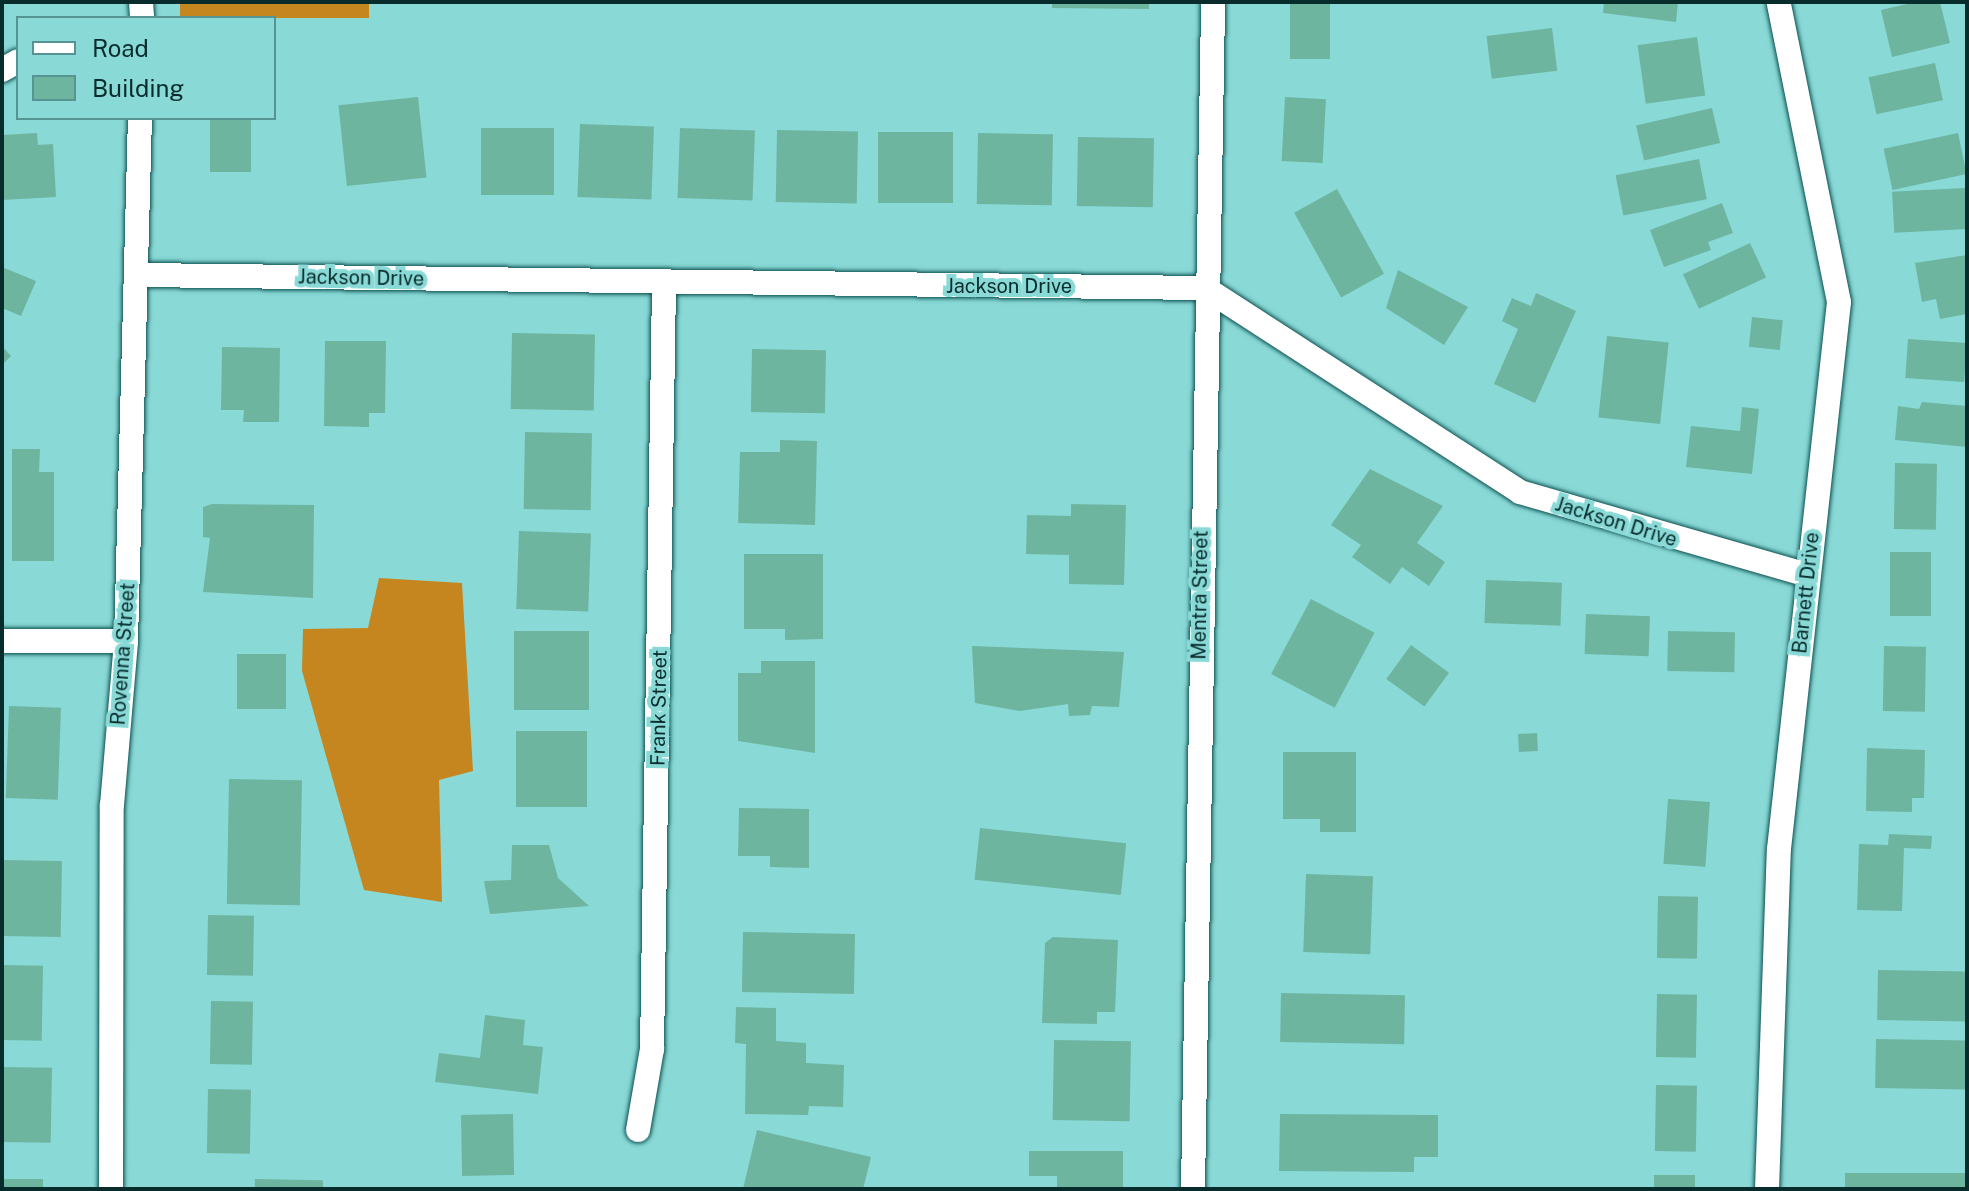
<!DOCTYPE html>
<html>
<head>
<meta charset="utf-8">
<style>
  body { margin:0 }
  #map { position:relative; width:1969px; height:1191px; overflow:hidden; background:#89d9d7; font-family:"Public Sans",sans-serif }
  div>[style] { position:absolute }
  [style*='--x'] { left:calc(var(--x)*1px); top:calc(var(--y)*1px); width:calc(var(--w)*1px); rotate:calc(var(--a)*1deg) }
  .forest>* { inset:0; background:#c58620; transform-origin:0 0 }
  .building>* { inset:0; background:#6eb5a0; transform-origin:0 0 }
  .roads { filter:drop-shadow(0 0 2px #0b504f) drop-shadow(0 0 2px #0b504f) }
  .street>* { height:24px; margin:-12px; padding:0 12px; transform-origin:12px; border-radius:12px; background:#fff }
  span { translate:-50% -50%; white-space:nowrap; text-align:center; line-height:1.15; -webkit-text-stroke:8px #89d9d7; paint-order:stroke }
  .street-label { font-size:20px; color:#082c2b }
  .frame { position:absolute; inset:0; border:4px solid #082c2b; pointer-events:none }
  .legend { position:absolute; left:16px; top:16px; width:260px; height:104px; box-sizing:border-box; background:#89d9d7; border:2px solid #559492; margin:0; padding:10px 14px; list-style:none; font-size:24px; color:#082c2b }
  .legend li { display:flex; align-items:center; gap:16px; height:40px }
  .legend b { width:40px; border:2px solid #559492 }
</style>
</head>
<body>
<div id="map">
  <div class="forest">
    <i style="left:180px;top:2px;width:189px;height:16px"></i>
    <i style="clip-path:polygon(379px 578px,462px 583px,473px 771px,439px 780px,442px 902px,364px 890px,302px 671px,303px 629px,368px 628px)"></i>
  </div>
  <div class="building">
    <i style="clip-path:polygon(1052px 2px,1149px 2px,1149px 9px,1052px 8px)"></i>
    <i style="left:1290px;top:2px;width:40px;height:57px"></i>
    <i style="clip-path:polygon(1604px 2px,1678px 2px,1676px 22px,1603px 13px)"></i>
    <i style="clip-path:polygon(1916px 2px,1940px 2px,1950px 43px,1892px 57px,1881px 10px)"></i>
    <i style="left:1552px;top:28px;width:43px;height:66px;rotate:83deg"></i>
    <i style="left:1697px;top:37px;width:59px;height:60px;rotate:82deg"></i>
    <i style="left:1935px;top:63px;width:38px;height:68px;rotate:78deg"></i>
    <i style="left:418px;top:97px;width:81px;height:80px;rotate:84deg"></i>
    <i style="left:1285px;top:97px;width:41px;height:64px;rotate:3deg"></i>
    <i style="left:1712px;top:108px;width:36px;height:78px;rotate:77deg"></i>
    <i style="left:210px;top:118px;width:41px;height:54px"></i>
    <i style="left:580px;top:124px;width:74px;height:73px;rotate:2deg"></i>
    <i style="left:481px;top:128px;width:73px;height:67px"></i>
    <i style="left:680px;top:128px;width:75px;height:70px;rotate:2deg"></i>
    <i style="left:777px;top:130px;width:81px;height:72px;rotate:1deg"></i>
    <i style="left:878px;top:132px;width:75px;height:71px"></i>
    <i style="clip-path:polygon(37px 133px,38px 145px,53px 144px,56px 197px,2px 200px,2px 135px)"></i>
    <i style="left:978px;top:133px;width:75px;height:71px;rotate:1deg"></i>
    <i style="left:1958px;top:133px;width:42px;height:76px;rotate:78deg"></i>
    <i style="left:1078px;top:137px;width:76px;height:69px;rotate:1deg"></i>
    <i style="left:1699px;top:159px;width:41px;height:85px;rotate:79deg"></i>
    <i style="left:1965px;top:188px;width:41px;height:73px;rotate:87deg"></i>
    <i style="left:1337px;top:189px;width:97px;height:49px;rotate:61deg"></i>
    <i style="clip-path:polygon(1722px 203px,1733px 233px,1708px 242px,1711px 250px,1664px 267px,1650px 230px)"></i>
    <i style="left:1750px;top:243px;width:38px;height:74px;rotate:65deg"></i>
    <i style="clip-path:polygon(1967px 255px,1967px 314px,1940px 319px,1936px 299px,1922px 302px,1915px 263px)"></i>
    <i style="clip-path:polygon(2px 267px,36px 281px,21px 316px,2px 308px)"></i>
    <i style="clip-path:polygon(1398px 270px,1468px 307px,1444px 345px,1386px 308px)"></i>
    <i style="clip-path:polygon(1536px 293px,1576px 311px,1535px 403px,1494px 384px,1518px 329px,1502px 321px,1512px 298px,1531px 306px)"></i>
    <i style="left:1752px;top:317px;width:31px;height:30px;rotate:6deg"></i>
    <i style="left:512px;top:333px;width:83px;height:76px;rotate:1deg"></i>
    <i style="left:1607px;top:336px;width:62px;height:82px;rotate:6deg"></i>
    <i style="left:1908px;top:339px;width:59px;height:39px;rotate:4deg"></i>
    <i style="clip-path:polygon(325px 341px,386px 341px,385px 413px,369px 413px,369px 427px,324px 426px)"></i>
    <i style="clip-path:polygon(2px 346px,11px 356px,2px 365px)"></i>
    <i style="clip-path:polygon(222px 347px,280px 348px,279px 422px,243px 422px,244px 410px,221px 410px)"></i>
    <i style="left:752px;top:349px;width:74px;height:63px;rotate:1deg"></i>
    <i style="clip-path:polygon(1922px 402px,1967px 406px,1967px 447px,1895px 440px,1898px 406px,1919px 409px)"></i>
    <i style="clip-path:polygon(1742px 407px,1759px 409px,1752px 474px,1686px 467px,1691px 426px,1740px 431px)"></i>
    <i style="left:525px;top:432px;width:67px;height:77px;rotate:1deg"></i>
    <i style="clip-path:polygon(780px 440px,817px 441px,815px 525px,738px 523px,740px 452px,780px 452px)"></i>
    <i style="clip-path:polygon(12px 449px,40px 449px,39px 472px,54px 472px,54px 561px,12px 561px)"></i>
    <i style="left:1895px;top:463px;width:42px;height:66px;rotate:1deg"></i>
    <i style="clip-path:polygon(1370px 469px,1443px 506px,1417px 543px,1445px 562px,1429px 586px,1402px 567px,1390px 584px,1352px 557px,1361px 545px,1331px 525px)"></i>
    <i style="clip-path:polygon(212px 504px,314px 505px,313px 598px,203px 592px,210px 538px,203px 537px,203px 507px)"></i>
    <i style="clip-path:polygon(1071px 504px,1126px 505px,1124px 585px,1069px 584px,1069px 555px,1026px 554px,1027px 515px,1071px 516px)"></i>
    <i style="left:519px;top:531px;width:72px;height:78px;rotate:2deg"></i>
    <i style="left:1890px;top:552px;width:41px;height:64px"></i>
    <i style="clip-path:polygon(744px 554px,823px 554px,823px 639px,785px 640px,785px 629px,744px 629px)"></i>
    <i style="left:1486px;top:580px;width:76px;height:43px;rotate:2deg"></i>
    <i style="left:1311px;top:599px;width:72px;height:85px;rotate:28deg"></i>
    <i style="left:1586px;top:614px;width:64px;height:40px;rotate:2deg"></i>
    <i style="left:514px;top:631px;width:75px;height:79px"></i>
    <i style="left:1668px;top:631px;width:67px;height:40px;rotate:1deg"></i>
    <i style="left:1411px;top:645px;width:47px;height:42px;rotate:36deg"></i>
    <i style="clip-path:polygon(972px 646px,1124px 652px,1119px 707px,1092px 706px,1090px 715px,1069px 716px,1068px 704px,1020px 711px,975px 703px)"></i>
    <i style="left:1884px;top:646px;width:42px;height:65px;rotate:1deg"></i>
    <i style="left:237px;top:654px;width:49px;height:55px"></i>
    <i style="clip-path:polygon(761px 661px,815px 661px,815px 753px,738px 741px,738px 673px,761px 673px)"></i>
    <i style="left:9px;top:706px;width:52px;height:92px;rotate:2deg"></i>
    <i style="left:587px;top:731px;width:76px;height:71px;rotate:90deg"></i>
    <i style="left:1537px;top:733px;width:18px;height:19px;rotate:87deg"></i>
    <i style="clip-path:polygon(1867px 748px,1925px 750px,1924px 798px,1912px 798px,1912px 812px,1866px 811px)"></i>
    <i style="clip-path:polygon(1283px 752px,1356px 752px,1356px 832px,1320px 832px,1320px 819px,1283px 819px)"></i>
    <i style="left:229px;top:779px;width:73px;height:125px;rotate:1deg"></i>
    <i style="left:1668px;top:799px;width:42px;height:65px;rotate:4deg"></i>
    <i style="clip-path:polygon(739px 808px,809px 809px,809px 868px,770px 867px,770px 856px,738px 856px)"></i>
    <i style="left:980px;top:828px;width:147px;height:52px;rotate:6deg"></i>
    <i style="clip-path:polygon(1889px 834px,1932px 836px,1931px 849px,1904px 848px,1902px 911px,1857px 910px,1859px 844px,1888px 845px)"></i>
    <i style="clip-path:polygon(512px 845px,549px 845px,558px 878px,589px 906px,490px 914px,484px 881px,511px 880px)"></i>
    <i style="left:2px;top:860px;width:60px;height:76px;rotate:1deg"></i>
    <i style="left:1306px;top:874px;width:67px;height:78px;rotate:2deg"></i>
    <i style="left:1658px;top:896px;width:40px;height:62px;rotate:1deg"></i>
    <i style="left:208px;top:915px;width:46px;height:60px;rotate:1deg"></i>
    <i style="left:743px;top:932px;width:112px;height:60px;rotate:1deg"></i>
    <i style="clip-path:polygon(1053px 937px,1118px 940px,1115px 1012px,1097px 1012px,1097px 1024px,1042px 1023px,1045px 943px)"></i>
    <i style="left:2px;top:965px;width:41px;height:75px;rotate:1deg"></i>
    <i style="left:1878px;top:970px;width:89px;height:50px;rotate:1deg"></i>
    <i style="left:1281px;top:993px;width:124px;height:49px;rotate:1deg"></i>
    <i style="left:1657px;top:994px;width:40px;height:63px;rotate:1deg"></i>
    <i style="left:211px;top:1001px;width:42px;height:63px;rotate:1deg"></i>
    <i style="clip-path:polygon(736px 1007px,776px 1008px,776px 1041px,806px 1043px,806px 1063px,844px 1065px,843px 1107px,809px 1106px,808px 1115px,745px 1114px,746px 1044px,735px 1043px)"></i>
    <i style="clip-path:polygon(485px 1015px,525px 1020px,523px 1045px,543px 1047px,538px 1094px,435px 1082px,439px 1053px,480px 1058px)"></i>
    <i style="left:1876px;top:1039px;width:91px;height:49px;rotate:1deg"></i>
    <i style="left:1054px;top:1040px;width:77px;height:80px;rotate:1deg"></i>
    <i style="left:2px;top:1067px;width:50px;height:75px;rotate:1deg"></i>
    <i style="left:1656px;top:1085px;width:41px;height:66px;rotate:1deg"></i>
    <i style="left:208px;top:1089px;width:43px;height:64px;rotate:1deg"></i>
    <i style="left:513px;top:1114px;width:61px;height:52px;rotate:89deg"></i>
    <i style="clip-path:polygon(1280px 1114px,1438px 1115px,1438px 1157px,1414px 1157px,1414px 1172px,1279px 1171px)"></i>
    <i style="clip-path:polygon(757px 1130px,871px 1157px,863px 1189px,743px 1189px)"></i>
    <i style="clip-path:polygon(1029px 1151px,1123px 1151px,1123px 1189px,1057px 1189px,1057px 1176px,1029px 1176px)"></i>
    <i style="left:1845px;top:1173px;width:122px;height:16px"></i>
    <i style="left:1654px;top:1175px;width:41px;height:14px"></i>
    <i style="left:2px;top:1179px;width:41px;height:10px"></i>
    <i style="left:255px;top:1179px;width:68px;height:10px;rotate:1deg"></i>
  </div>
  <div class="roads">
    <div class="street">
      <i style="--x:141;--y:2;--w:16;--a:86"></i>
      <i style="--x:2;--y:70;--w:18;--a:-29"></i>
      <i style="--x:139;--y:275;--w:1066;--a:0.7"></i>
      <i style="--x:1205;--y:288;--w:375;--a:32.9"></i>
      <i style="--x:1520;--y:492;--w:300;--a:16.1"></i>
      <i style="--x:2;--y:641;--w:124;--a:0"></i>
      <i style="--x:638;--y:1130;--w:82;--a:-80.2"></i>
      <i style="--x:652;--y:1049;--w:765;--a:-89.1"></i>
      <i style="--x:111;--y:1189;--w:384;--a:-89.9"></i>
      <i style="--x:112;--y:805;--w:165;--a:-85.1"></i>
      <i style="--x:126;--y:641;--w:523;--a:-88.47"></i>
      <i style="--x:1193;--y:1189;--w:1187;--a:-89.03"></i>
      <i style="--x:1767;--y:1189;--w:340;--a:-88"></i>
      <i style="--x:1779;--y:849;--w:550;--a:-83.74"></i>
      <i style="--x:1839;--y:302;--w:304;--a:-101.4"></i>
    </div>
  </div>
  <div class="street-label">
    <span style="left:361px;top:278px;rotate:1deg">Jackson Drive</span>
    <span style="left:1009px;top:286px">Jackson Drive</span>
    <span style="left:1616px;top:522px;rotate:17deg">Jackson Drive</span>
    <span style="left:1806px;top:593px;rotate:-84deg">Barnett Drive</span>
    <span style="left:1200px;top:595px;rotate:-89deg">Mentra Street</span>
    <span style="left:123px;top:654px;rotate:-86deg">Rovenna Street</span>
    <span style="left:659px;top:708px;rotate:-89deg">Frank Street</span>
  </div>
  <div class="frame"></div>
  <ul class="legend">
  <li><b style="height:10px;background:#fff"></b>Road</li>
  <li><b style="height:22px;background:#6eb5a0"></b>Building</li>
  </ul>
</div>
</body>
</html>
